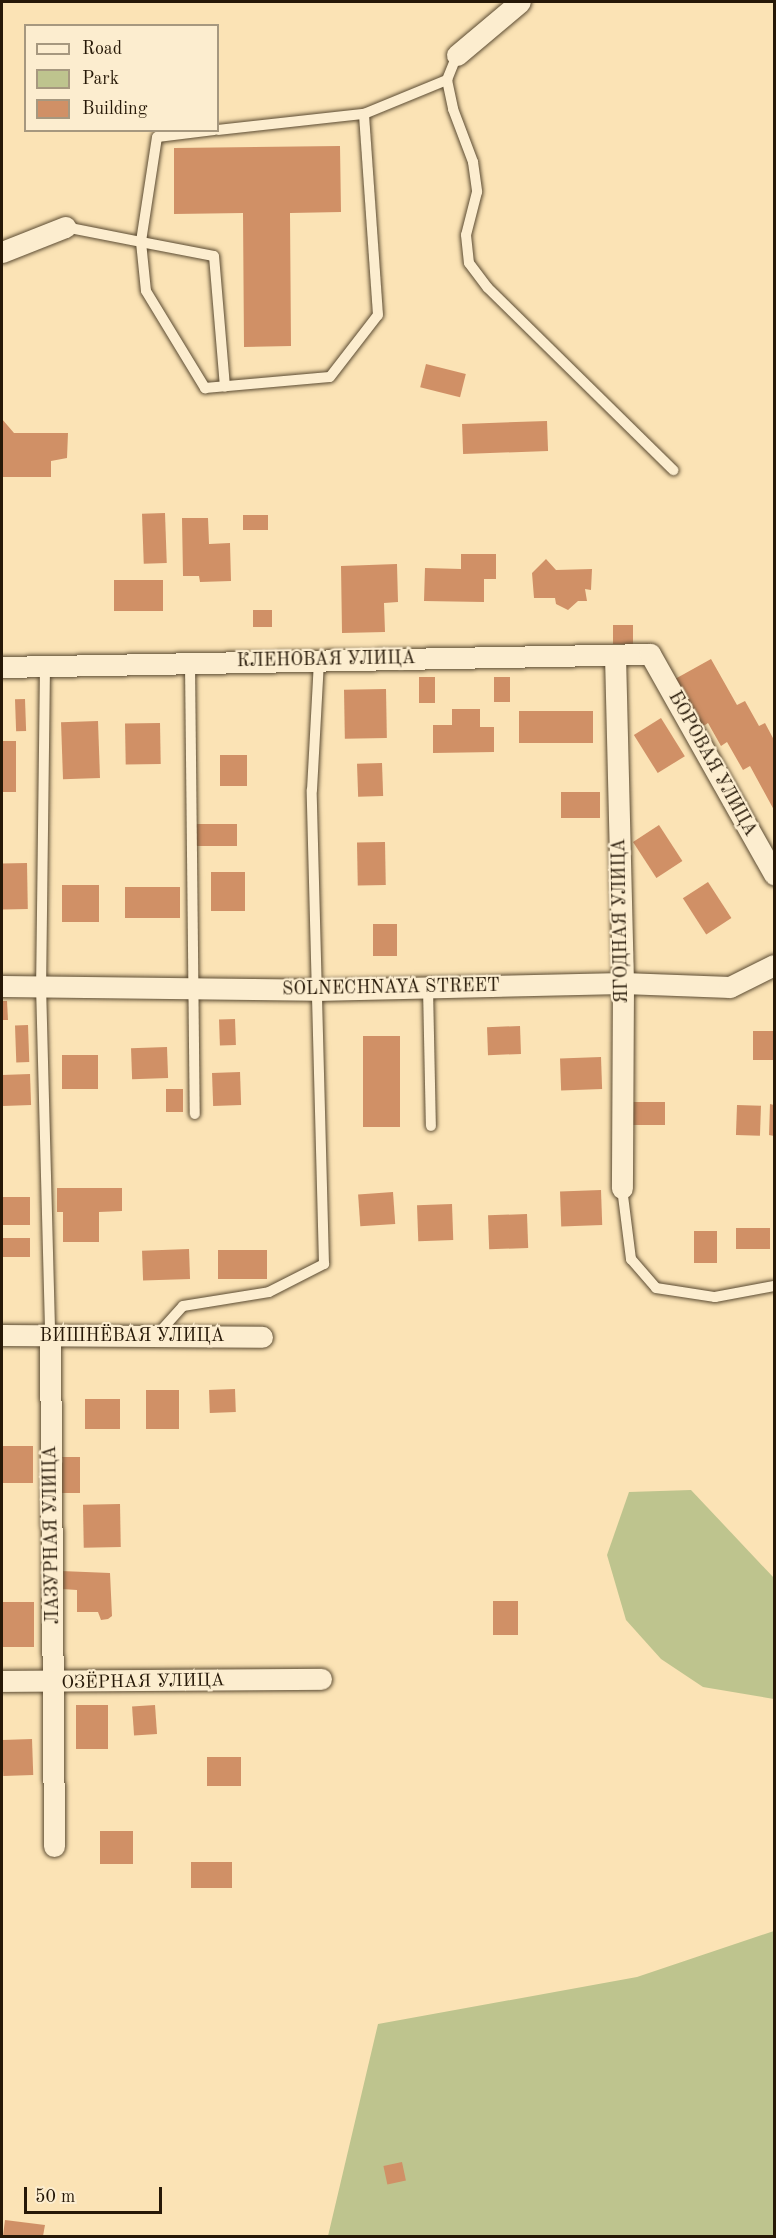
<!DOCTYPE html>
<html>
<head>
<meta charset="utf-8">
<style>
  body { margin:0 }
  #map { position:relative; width:776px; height:2238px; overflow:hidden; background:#fbe3b5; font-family:"Old Standard TT",serif }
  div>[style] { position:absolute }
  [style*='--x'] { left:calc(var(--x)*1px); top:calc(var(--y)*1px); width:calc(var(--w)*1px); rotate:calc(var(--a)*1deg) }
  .green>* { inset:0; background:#bec48e }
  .building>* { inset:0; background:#d09066; transform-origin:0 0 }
  .roads { filter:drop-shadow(0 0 2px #5b4b32) drop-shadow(0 0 2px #5b4b32) }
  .service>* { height:10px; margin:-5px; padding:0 5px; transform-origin:5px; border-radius:5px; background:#fcedcf }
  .minor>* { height:21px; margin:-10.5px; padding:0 10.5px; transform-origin:10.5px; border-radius:10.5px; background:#fcedcf }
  span { translate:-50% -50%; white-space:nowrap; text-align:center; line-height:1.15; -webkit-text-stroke:4.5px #fcedcf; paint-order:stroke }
  .street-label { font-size:18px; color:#261807 }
  .frame { position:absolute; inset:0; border:3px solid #261807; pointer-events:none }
  .legend { position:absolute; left:24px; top:24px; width:195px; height:108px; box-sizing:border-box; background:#fcedcf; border:2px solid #a6987f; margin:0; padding:8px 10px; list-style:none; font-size:18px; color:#261807 }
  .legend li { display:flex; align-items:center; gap:12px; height:30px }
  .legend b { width:30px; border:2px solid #a6987f }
  .scale { position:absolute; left:24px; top:2187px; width:138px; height:27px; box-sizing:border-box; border:3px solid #261807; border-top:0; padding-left:8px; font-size:18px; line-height:21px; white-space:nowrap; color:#261807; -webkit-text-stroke:4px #fcedcf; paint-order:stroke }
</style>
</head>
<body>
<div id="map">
  <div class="green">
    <i style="clip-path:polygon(691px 1490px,774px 1578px,774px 1699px,703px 1687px,661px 1659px,626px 1620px,607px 1555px,629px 1492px)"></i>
    <i style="clip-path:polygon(774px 1931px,774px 2236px,328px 2236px,378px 2024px,637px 1977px)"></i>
  </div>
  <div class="building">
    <i style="clip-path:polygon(340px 146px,341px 212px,290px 213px,291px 346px,244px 347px,243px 213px,174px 214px,174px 148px)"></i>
    <i style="left:426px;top:364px;width:41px;height:24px;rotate:14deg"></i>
    <i style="clip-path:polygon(2px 419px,14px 433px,68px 433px,67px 458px,51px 461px,51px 477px,2px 477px)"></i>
    <i style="left:547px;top:421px;width:30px;height:85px;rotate:88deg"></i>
    <i style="left:165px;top:513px;width:50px;height:23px;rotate:88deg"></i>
    <i style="left:268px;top:515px;width:15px;height:25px;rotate:90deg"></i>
    <i style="clip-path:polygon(182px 518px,208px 518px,209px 544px,230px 543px,231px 581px,200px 582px,199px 576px,183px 576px)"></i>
    <i style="clip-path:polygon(461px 554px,496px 554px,496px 579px,484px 579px,484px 602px,424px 601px,425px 568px,461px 569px)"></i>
    <i style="clip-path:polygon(546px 559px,556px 570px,592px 569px,591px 590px,585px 589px,587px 601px,578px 601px,568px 610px,556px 604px,555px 598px,534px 598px,532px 573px)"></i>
    <i style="clip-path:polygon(397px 564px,398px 602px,384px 603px,385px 632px,342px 633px,341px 566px)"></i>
    <i style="left:114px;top:580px;width:49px;height:31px"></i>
    <i style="left:272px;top:610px;width:17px;height:19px;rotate:90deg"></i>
    <i style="left:613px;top:625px;width:20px;height:19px"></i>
    <i style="clip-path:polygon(711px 659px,737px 705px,745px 701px,759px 726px,765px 723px,774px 740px,774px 810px,750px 766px,743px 770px,727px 742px,721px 746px,708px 723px,702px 727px,675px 679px)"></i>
    <i style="left:419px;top:677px;width:16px;height:26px"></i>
    <i style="left:494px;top:677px;width:16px;height:25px"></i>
    <i style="left:386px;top:689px;width:49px;height:42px;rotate:89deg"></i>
    <i style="left:25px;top:699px;width:32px;height:10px;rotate:88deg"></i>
    <i style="clip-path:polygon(452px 709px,480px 709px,480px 727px,494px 727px,494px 752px,433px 753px,433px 725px,452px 725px)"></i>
    <i style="left:593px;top:711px;width:32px;height:74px;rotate:90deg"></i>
    <i style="left:661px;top:718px;width:45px;height:32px;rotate:58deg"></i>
    <i style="left:98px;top:721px;width:57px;height:37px;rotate:88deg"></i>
    <i style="left:160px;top:723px;width:41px;height:35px;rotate:89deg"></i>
    <i style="left:2px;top:741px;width:14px;height:51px"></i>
    <i style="left:247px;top:755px;width:31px;height:27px;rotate:90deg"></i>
    <i style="left:382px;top:763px;width:33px;height:25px;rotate:88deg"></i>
    <i style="left:561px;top:792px;width:39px;height:26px"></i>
    <i style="left:237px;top:824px;width:22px;height:43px;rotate:90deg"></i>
    <i style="left:659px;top:825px;width:43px;height:31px;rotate:57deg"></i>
    <i style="left:385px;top:842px;width:43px;height:28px;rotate:89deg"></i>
    <i style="left:27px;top:863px;width:46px;height:25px;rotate:89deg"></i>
    <i style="left:211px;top:872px;width:34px;height:39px"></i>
    <i style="left:708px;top:882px;width:43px;height:30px;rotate:57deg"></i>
    <i style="left:62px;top:885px;width:37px;height:37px"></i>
    <i style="left:180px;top:887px;width:31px;height:55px;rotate:90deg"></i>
    <i style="left:373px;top:924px;width:24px;height:32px"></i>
    <i style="clip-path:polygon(2px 1001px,7px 1001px,8px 1020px,2px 1020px)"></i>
    <i style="left:235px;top:1019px;width:26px;height:16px;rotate:88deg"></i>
    <i style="left:28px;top:1025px;width:37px;height:13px;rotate:88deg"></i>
    <i style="left:520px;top:1026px;width:28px;height:33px;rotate:88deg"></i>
    <i style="left:774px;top:1031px;width:29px;height:21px;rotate:90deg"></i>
    <i style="left:363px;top:1036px;width:37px;height:91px"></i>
    <i style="left:167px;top:1047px;width:31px;height:36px;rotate:88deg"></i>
    <i style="left:62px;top:1055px;width:36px;height:34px"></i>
    <i style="left:601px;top:1057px;width:32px;height:41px;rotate:88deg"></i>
    <i style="left:240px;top:1072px;width:33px;height:28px;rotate:88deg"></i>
    <i style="left:30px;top:1074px;width:31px;height:28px;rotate:88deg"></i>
    <i style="left:183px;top:1089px;width:23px;height:17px;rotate:90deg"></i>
    <i style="left:665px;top:1102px;width:23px;height:33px;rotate:90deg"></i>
    <i style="clip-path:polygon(770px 1104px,774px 1105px,774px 1136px,769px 1135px)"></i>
    <i style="left:737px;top:1105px;width:24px;height:30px;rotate:2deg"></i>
    <i style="clip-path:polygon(57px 1188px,122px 1188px,122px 1211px,99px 1212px,99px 1242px,63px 1242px,63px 1212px,57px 1212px)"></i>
    <i style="left:601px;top:1190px;width:35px;height:41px;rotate:88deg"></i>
    <i style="left:393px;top:1192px;width:32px;height:35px;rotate:86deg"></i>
    <i style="left:2px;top:1197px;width:28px;height:28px"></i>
    <i style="left:452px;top:1204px;width:36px;height:35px;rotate:88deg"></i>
    <i style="left:527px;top:1214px;width:34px;height:39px;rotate:88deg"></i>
    <i style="left:736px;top:1228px;width:34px;height:21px"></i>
    <i style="left:694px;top:1231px;width:23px;height:32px"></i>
    <i style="left:30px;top:1238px;width:19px;height:28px;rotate:90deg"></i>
    <i style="left:189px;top:1249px;width:30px;height:47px;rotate:88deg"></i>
    <i style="left:267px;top:1250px;width:29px;height:49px;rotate:90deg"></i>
    <i style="left:235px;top:1389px;width:23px;height:26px;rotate:88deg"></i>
    <i style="left:179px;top:1390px;width:39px;height:33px;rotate:90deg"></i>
    <i style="left:120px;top:1399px;width:30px;height:35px;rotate:90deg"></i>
    <i style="left:2px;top:1446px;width:31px;height:37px"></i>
    <i style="left:58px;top:1457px;width:22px;height:36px"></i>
    <i style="left:120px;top:1504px;width:43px;height:37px;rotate:89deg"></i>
    <i style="clip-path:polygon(61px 1571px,110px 1573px,112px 1616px,108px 1619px,101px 1620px,98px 1612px,77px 1612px,77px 1590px,62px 1589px)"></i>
    <i style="left:493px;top:1601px;width:25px;height:34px"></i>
    <i style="left:2px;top:1602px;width:32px;height:45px"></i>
    <i style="left:76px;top:1705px;width:32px;height:44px"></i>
    <i style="left:155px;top:1705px;width:29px;height:23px;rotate:86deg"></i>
    <i style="left:32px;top:1739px;width:36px;height:30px;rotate:88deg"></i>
    <i style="left:207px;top:1757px;width:34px;height:29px"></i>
    <i style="left:133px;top:1831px;width:33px;height:33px;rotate:90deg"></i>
    <i style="left:191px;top:1862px;width:41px;height:26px"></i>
    <i style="left:402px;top:2162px;width:19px;height:19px;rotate:78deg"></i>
    <i style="clip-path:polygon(5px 2220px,45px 2225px,43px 2236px,3px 2236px)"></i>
  </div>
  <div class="roads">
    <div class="service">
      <i style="--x:457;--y:55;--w:27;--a:112"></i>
      <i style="--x:447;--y:80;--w:30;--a:78"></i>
      <i style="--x:453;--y:109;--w:57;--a:69.3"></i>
      <i style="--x:473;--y:162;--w:30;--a:82"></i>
      <i style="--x:477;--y:192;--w:44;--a:104.3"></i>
      <i style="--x:466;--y:235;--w:28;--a:84"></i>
      <i style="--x:469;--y:263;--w:31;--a:53"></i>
      <i style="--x:488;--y:288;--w:260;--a:44.5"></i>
      <i style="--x:214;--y:130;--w:57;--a:173"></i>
      <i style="--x:157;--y:137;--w:106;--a:98.7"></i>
      <i style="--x:141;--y:242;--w:74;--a:10.9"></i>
      <i style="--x:214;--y:256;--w:131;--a:85.2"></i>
      <i style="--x:218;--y:130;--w:147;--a:-6.3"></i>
      <i style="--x:65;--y:227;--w:77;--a:11.2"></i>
      <i style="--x:141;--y:242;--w:49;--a:84.2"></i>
      <i style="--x:146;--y:291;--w:114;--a:58.7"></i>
      <i style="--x:205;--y:388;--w:125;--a:-5"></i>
      <i style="--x:330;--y:377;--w:78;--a:-52.3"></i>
      <i style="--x:378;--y:315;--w:201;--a:-94"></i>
      <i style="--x:364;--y:114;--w:90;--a:-22.3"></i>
      <i style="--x:190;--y:663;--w:451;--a:89.4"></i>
      <i style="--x:45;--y:666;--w:319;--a:90.7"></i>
      <i style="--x:41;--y:985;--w:350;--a:88.5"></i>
      <i style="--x:428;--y:988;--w:138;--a:88.8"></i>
      <i style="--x:622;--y:1188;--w:72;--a:82.8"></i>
      <i style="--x:631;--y:1259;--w:38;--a:49"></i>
      <i style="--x:656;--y:1288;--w:60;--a:8.7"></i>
      <i style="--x:715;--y:1297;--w:60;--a:-10.6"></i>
      <i style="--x:156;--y:1336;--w:40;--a:-48"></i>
      <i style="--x:183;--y:1306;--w:87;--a:-9.2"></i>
      <i style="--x:269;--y:1292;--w:62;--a:-27"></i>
      <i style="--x:324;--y:1264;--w:474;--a:-91.5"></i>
      <i style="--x:312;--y:790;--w:129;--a:-86.9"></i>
    </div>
    <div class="minor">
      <i style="--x:457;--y:55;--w:82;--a:-40.1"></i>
      <i style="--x:2;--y:252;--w:68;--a:-21.6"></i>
      <i style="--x:615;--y:655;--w:328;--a:88.6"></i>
      <i style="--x:623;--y:983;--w:205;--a:90.3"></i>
      <i style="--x:2;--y:667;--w:648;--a:-1.15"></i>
      <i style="--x:650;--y:654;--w:253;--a:60.6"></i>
      <i style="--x:2;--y:986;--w:313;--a:0.7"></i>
      <i style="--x:315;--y:990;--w:308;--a:-1.3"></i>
      <i style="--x:623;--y:983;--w:107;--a:2.1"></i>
      <i style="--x:730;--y:987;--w:49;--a:-26.6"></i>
      <i style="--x:2;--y:1335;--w:260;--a:0.4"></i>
      <i style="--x:50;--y:1335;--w:511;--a:89.55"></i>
      <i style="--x:2;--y:1681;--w:319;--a:-0.4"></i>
    </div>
  </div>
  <div class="street-label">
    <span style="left:326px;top:660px;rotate:-1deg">КЛЕНОВАЯ УЛИЦА</span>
    <span style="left:712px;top:764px;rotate:61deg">БОРОВАЯ УЛИЦА</span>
    <span style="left:621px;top:921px;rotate:-91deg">ЯГОДНАЯ УЛИЦА</span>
    <span style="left:391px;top:988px;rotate:-1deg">SOLNECHNAYA STREET</span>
    <span style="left:132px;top:1336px">ВИШНЁВАЯ УЛИЦА</span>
    <span style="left:52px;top:1535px;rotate:-91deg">ЛАЗУРНАЯ УЛИЦА</span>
    <span style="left:143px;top:1682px;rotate:-1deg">ОЗЁРНАЯ УЛИЦА</span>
  </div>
  <div class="frame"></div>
  <ul class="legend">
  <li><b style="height:8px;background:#fcedcf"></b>Road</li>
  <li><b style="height:16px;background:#bec48e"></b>Park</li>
  <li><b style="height:16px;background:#d09066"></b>Building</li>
  </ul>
  <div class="scale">50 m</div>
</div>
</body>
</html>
